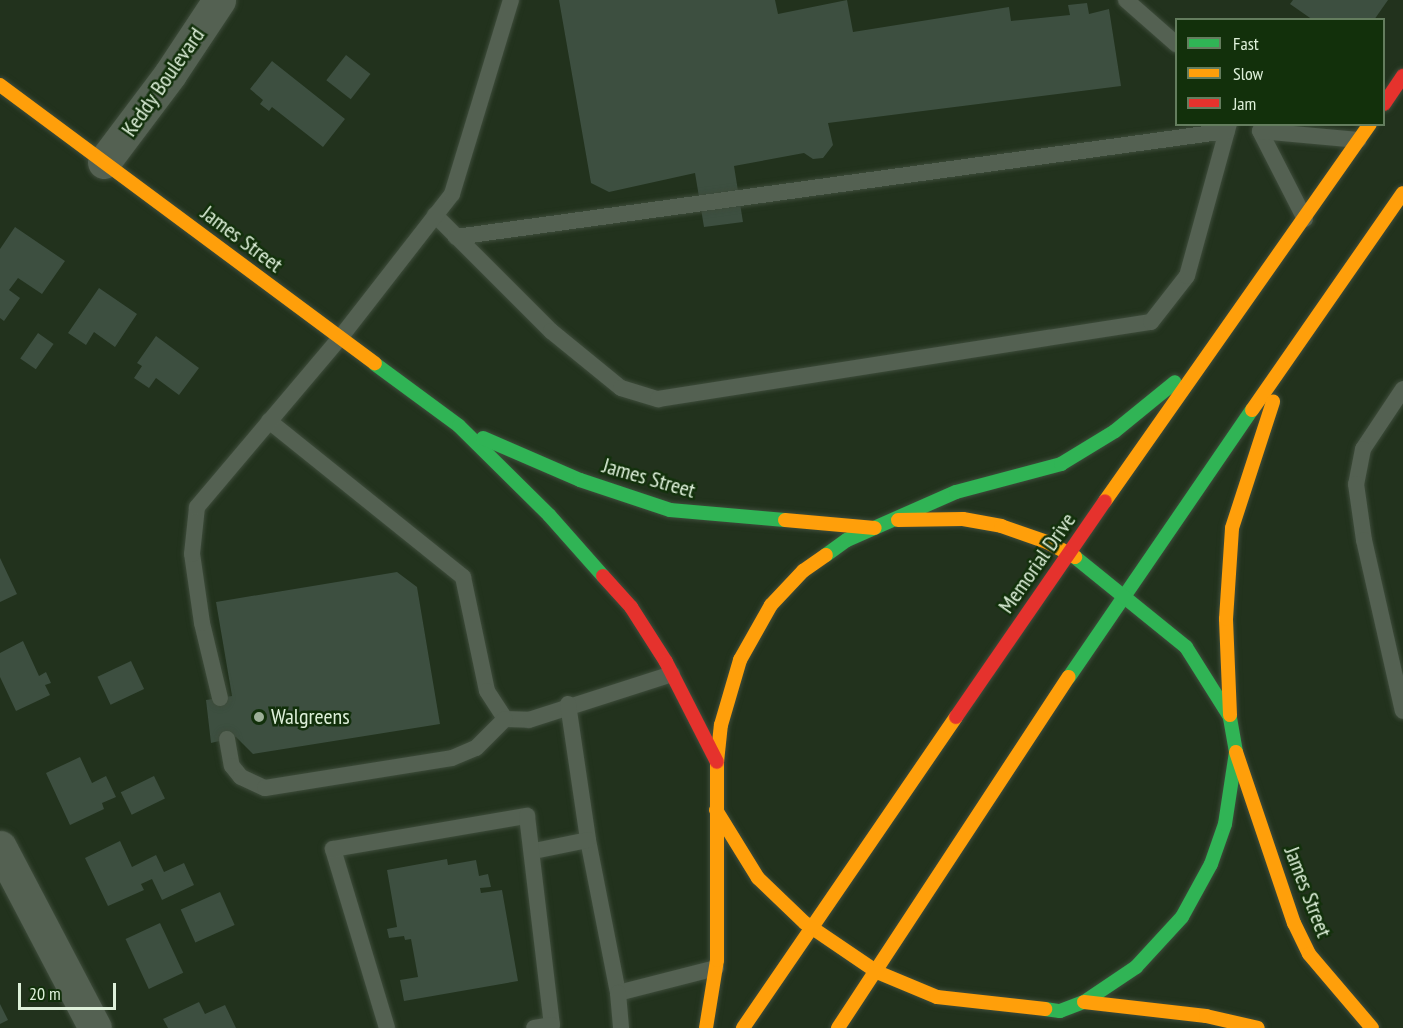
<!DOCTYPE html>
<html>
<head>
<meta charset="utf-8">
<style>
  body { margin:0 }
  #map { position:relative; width:1403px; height:1028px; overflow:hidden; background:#22321d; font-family:"PT Sans Narrow",sans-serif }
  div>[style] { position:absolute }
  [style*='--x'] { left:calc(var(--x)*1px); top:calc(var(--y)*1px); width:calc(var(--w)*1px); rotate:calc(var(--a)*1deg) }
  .building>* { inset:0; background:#3d4f40; transform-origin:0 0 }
  .roads { filter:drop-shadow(0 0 2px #3e4c3b) drop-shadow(0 0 2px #3e4c3b) }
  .lane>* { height:16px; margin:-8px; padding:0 8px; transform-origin:8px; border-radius:8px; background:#546152 }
  .street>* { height:33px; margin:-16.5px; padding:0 16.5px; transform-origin:16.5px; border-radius:16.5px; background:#546152 }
  .fast>* { height:14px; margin:-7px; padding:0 7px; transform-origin:7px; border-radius:7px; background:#30b455 }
  .slow>* { height:14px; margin:-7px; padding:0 7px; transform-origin:7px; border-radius:7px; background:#ff9f0a }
  .jam>* { height:14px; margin:-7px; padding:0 7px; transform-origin:7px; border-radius:7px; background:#e5322d }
  .dots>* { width:16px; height:16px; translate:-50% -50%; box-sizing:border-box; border:3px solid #12300b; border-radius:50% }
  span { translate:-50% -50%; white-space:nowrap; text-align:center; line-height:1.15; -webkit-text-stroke:5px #12300b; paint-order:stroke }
  .street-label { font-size:22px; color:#def0da }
  .poi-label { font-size:22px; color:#def0da }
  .left { translate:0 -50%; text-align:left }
  .legend { position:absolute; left:1175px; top:18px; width:210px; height:108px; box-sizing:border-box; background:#12300b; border:2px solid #647d5e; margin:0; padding:8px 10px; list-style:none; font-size:18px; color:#def0da }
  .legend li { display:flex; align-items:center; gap:12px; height:30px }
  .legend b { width:30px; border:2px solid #647d5e }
  .scale { position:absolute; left:18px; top:983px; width:98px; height:27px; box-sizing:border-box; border:3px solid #def0da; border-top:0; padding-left:8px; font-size:18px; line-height:21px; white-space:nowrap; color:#def0da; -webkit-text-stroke:4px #12300b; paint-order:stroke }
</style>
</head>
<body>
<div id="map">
  <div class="building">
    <i style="clip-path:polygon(559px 0,775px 0,778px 14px,847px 0,853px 32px,1009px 7px,1011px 21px,1070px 15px,1068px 5px,1087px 3px,1089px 14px,1109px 9px,1121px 86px,828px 123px,833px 145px,823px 158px,813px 159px,804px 153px,734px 166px,743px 222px,704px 227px,695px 173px,609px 192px,591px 183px)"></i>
    <i style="clip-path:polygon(1293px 0,1388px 0,1374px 20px,1313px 20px,1290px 4px)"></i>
    <i style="left:346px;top:55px;width:31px;height:32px;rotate:38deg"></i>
    <i style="clip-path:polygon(272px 61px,345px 119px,323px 147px,272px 107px,269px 111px,260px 104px,263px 100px,250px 89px)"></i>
    <i style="clip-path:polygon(15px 227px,65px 261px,42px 294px,18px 278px,9px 290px,20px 298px,4px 321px,0 318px,0 249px)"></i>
    <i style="clip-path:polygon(99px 288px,137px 314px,115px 347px,94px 332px,86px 345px,68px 333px)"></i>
    <i style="left:38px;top:333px;width:19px;height:31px;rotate:35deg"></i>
    <i style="clip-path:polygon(156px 336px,199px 368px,179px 395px,156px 378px,149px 388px,134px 378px,142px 366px,137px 363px)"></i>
    <i style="clip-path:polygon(0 558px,17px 594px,0 602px)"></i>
    <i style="clip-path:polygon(397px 572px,417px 587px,440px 724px,253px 754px,236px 737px,211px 743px,206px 700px,232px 696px,216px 602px)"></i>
    <i style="clip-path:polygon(23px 641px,39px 676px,46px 672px,51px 683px,45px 685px,50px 695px,16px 711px,0 677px,0 653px)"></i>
    <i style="left:131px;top:661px;width:31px;height:37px;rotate:65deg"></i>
    <i style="clip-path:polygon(80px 757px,92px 783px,106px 776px,116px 797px,102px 803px,104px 809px,70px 825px,46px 773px)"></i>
    <i style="left:154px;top:776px;width:25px;height:37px;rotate:64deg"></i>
    <i style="clip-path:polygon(120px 841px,132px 867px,156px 855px,164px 872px,184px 863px,194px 885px,162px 900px,152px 879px,141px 884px,144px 890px,108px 906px,85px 858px)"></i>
    <i style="clip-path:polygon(447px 859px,448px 865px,476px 860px,479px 876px,488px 874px,491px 887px,480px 888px,481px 893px,502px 890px,518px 981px,404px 1001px,400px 980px,418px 977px,411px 939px,405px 940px,404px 936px,389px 938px,387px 929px,397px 927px,387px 870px)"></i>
    <i style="left:220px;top:892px;width:36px;height:43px;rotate:66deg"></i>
    <i style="left:160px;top:923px;width:55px;height:38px;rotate:65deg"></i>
    <i style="clip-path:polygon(199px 1002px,205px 1014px,225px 1005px,236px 1028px,168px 1028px,163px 1019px)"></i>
    <i style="clip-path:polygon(0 1004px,8px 1020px,0 1024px)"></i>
  </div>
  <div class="roads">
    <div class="lane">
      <i style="--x:1126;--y:0;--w:67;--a:41.3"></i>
      <i style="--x:435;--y:215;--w:164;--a:45"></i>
      <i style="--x:551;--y:331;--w:90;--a:39.2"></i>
      <i style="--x:621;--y:388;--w:39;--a:17"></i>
      <i style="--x:658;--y:399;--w:499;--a:-8.9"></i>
      <i style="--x:1151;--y:322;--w:58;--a:-52"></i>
      <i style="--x:1187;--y:276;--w:158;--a:-74.6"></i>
      <i style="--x:1305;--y:219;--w:99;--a:-117.1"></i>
      <i style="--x:1260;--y:131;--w:99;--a:5.2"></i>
      <i style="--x:456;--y:237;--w:778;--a:-7.83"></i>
      <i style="--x:1403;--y:389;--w:72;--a:123.7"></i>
      <i style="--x:1363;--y:449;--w:36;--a:101"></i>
      <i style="--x:1356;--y:484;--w:57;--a:81.9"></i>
      <i style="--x:1364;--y:540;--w:175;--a:77.2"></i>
      <i style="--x:269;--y:421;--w:249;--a:38.8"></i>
      <i style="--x:463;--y:577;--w:116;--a:78.1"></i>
      <i style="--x:487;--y:691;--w:33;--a:57"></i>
      <i style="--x:505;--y:719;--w:24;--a:2"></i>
      <i style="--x:529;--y:720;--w:150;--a:-17.8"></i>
      <i style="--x:220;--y:698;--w:77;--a:-103.5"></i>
      <i style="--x:202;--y:623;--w:70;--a:-98.2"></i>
      <i style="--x:192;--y:554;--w:47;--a:-83.9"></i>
      <i style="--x:197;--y:507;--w:221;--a:-49.8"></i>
      <i style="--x:340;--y:338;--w:182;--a:-52.1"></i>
      <i style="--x:452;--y:194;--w:203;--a:-73.1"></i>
      <i style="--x:568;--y:704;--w:137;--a:81.6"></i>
      <i style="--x:588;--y:840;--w:156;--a:78.9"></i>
      <i style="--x:618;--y:993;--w:101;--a:-14.3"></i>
      <i style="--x:227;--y:739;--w:27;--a:80"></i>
      <i style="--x:232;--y:766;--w:14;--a:51"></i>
      <i style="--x:241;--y:777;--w:26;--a:25"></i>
      <i style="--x:265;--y:788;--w:189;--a:-9.1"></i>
      <i style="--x:452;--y:758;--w:26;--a:-23"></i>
      <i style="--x:476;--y:748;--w:41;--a:-45"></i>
      <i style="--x:534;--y:851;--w:55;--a:-11.5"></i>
      <i style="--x:618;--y:993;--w:35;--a:85"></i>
      <i style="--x:387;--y:1028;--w:187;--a:-106.8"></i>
      <i style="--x:333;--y:849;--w:197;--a:-9.7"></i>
      <i style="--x:527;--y:816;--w:210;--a:83.2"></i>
      <i style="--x:552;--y:1025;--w:18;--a:171"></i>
    </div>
    <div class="street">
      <i style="--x:104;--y:162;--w:110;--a:-53.1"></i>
      <i style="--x:170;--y:74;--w:89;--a:-56.5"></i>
      <i style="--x:0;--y:847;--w:204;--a:62.3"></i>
    </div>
    <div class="fast">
      <i style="--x:375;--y:364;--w:104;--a:36.4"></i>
      <i style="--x:459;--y:426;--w:127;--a:44.7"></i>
      <i style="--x:549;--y:515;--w:81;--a:48.5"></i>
      <i style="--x:483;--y:438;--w:106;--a:23.4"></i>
      <i style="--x:580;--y:480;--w:95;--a:18.4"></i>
      <i style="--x:670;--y:510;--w:115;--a:5"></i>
      <i style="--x:826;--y:555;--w:26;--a:-36"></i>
      <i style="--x:847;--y:540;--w:119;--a:-23.8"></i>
      <i style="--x:956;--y:492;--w:109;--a:-14.9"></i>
      <i style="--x:1061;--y:464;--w:63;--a:-31.4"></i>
      <i style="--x:1115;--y:431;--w:77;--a:-39.2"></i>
      <i style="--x:1069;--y:677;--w:324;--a:-55.6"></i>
      <i style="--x:1045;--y:1009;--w:15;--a:8"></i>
      <i style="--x:1060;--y:1011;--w:26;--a:-21"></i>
      <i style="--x:1084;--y:1002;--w:63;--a:-33.9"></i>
      <i style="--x:1136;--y:967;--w:68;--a:-47.4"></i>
      <i style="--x:1182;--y:917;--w:60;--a:-61.3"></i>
      <i style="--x:1211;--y:864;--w:42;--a:-70.7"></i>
      <i style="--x:1225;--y:824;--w:73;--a:-81.3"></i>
      <i style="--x:1236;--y:752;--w:36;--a:-100"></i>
      <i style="--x:1230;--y:717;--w:83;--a:-122.2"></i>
      <i style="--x:1186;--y:647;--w:143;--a:-141"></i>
    </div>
    <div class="slow">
      <i style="--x:0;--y:85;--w:467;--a:36.6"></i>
      <i style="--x:1252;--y:410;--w:264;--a:-55.2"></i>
      <i style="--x:1105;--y:501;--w:461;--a:-54.9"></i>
      <i style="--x:785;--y:520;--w:90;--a:5.1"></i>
      <i style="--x:898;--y:520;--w:65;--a:-0.9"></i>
      <i style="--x:963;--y:519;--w:39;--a:10"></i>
      <i style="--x:1001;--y:526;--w:49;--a:19.2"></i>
      <i style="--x:1047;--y:542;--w:32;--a:28"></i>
      <i style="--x:1230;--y:715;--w:96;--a:-92.4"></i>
      <i style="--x:1226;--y:619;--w:91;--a:-86.2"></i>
      <i style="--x:1232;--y:528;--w:133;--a:-72"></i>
      <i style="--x:1236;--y:752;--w:181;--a:71.3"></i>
      <i style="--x:1294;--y:923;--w:34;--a:64"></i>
      <i style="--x:1309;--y:954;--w:97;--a:49.6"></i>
      <i style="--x:716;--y:810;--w:80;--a:58.3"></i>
      <i style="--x:758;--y:878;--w:65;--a:43.8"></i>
      <i style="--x:805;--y:923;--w:87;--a:34.2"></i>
      <i style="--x:877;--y:972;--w:65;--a:22.6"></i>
      <i style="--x:937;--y:997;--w:109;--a:6.3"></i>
      <i style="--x:1084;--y:1002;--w:123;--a:6.5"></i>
      <i style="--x:1206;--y:1016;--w:53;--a:13"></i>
      <i style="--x:706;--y:1028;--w:69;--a:-80.8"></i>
      <i style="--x:717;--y:960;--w:198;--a:-90"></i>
      <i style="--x:717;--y:762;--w:37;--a:-84"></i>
      <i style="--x:721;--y:725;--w:68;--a:-73.7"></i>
      <i style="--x:740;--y:660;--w:63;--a:-60.6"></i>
      <i style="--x:771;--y:605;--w:47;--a:-46.7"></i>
      <i style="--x:803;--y:571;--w:28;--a:-35"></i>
      <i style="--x:743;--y:1028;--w:377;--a:-55.6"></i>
      <i style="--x:838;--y:1028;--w:420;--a:-56.7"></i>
    </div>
    <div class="jam">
      <i style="--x:1384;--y:104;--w:34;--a:-56"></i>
      <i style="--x:603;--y:576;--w:42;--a:47.9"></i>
      <i style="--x:631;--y:607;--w:65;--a:57.5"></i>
      <i style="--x:666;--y:662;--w:112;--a:63"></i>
      <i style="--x:956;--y:717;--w:262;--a:-55.4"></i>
    </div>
  </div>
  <div class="dots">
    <i style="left:259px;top:717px;background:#9cae98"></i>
  </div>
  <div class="street-label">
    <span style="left:163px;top:82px;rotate:-55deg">Keddy Boulevard</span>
    <span style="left:242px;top:239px;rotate:37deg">James Street</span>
    <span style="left:649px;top:478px;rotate:16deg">James Street</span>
    <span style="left:1037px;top:563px;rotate:-55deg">Memorial Drive</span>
    <span style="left:1308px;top:892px;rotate:69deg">James Street</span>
  </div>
  <div class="poi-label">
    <span class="left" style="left:271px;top:717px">Walgreens</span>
  </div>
  <ul class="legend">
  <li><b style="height:8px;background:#30b455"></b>Fast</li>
  <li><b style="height:8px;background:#ff9f0a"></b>Slow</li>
  <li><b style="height:8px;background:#e5322d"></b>Jam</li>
  </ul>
  <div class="scale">20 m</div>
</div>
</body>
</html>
